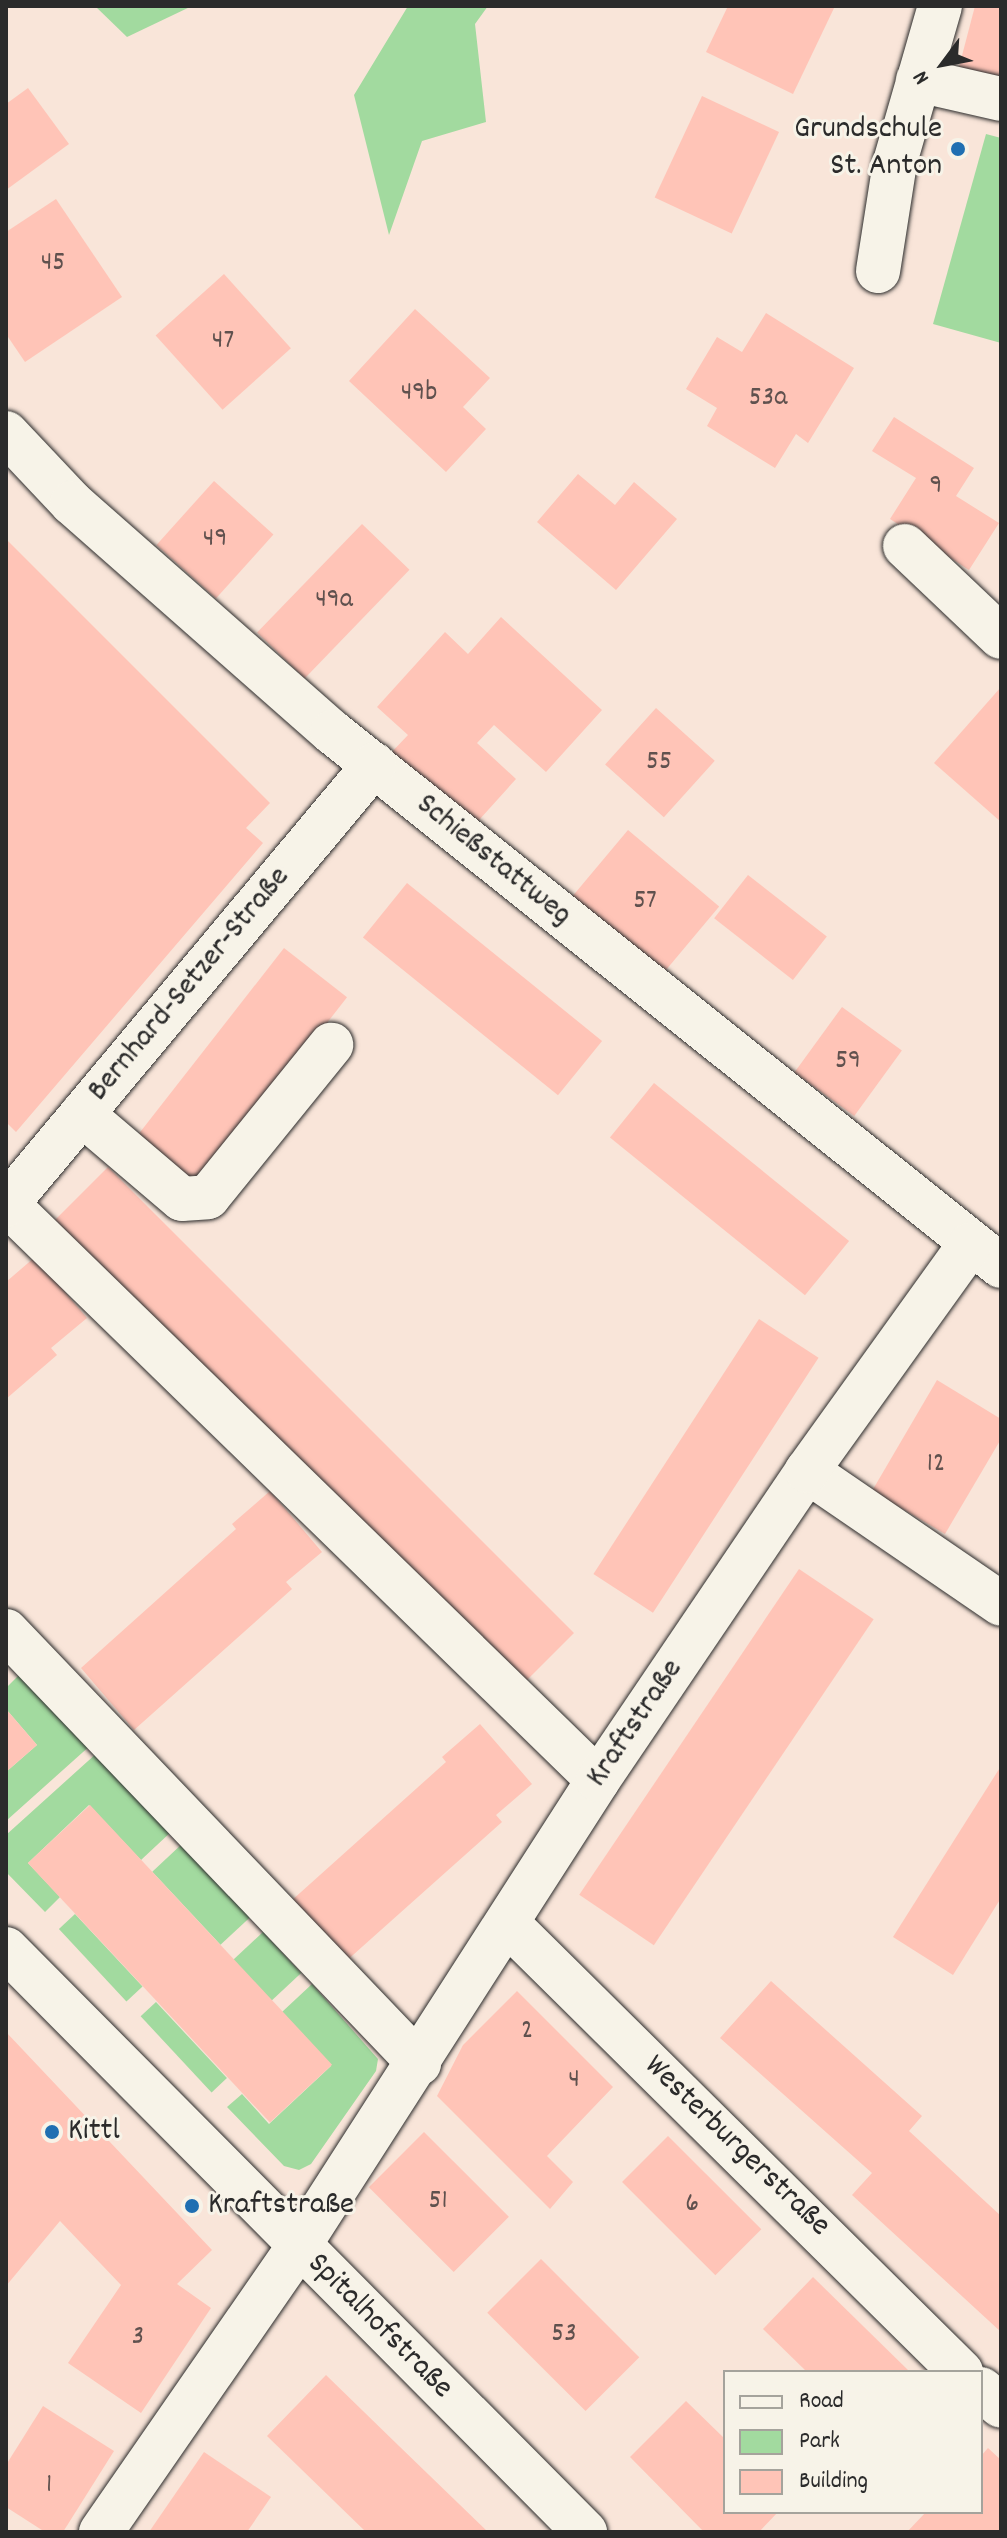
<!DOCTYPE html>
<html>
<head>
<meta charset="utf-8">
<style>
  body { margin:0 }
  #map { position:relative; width:1007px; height:2538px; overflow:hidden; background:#f9e5d9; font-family:Dekko,sans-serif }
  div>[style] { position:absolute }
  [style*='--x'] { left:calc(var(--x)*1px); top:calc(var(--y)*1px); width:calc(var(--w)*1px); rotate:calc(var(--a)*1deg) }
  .green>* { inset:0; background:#a2da9f; transform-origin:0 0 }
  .building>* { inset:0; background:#ffc4b7; transform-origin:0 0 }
  .roads { filter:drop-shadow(0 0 2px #2b2b2b) drop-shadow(0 0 2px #2b2b2b) }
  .minor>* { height:44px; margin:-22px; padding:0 22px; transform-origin:22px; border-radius:22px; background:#f7f3e8 }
  .dots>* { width:22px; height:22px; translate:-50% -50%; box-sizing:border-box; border:4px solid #f7f3e8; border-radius:50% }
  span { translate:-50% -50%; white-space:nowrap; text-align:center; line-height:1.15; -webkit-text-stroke:6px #f7f3e8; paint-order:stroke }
  .number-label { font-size:28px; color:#60514e }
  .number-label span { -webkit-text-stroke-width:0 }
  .poi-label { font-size:32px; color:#2b2b2b }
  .right { translate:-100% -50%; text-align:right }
  .left { translate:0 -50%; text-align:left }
  .street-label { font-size:32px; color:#2b2b2b }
  .frame { position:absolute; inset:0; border:8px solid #2b2b2b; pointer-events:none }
  .legend { position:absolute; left:723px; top:2370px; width:260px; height:144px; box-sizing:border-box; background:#f7f3e8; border:2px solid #a5a39c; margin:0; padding:10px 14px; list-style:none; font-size:24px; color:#2b2b2b }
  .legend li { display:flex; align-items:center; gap:16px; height:40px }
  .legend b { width:40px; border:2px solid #a5a39c }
  .north { position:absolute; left:903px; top:24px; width:80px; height:80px; -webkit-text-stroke:6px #f7f3e8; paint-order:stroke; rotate:238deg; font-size:22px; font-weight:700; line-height:32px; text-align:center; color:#2b2b2b }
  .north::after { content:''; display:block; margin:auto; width:28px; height:36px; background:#2b2b2b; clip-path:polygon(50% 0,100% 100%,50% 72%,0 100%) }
</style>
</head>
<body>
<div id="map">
  <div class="green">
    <i style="clip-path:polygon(95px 6px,192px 6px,127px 37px)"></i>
    <i style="clip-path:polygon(408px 6px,488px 6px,475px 24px,486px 122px,422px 141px,389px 235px,354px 95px)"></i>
    <i style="clip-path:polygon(986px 134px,1001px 138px,1001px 343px,933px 324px)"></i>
    <i style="clip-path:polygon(24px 1670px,92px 1744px,6px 1821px,6px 1772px,37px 1745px,6px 1709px,6px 1688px)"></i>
    <i style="clip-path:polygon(98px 1752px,172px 1831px,141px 1860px,89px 1805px,28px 1863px,60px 1897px,45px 1912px,6px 1872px,6px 1835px)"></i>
    <i style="left:183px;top:1843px;width:100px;height:42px;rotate:47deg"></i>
    <i style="left:75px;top:1914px;width:99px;height:22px;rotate:47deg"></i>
    <i style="left:263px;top:1932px;width:56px;height:41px;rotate:47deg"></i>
    <i style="clip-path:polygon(312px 1984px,378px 2059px,376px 2071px,311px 2164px,299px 2170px,284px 2166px,227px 2107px,242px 2094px,269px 2124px,331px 2066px,282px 2012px)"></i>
    <i style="left:156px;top:2002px;width:104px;height:21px;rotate:47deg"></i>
  </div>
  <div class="building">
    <i style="clip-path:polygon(728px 6px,835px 6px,793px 94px,706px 52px)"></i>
    <i style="clip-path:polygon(975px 6px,1001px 6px,1001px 78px,959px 67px)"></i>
    <i style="clip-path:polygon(28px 88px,69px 144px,6px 190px,6px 104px)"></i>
    <i style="left:702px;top:96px;width:85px;height:112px;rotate:25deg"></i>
    <i style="clip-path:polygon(56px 199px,122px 297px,25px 362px,6px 334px,6px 232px)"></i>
    <i style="left:224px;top:274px;width:100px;height:92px;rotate:48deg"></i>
    <i style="clip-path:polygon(415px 309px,490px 378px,463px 407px,486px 429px,446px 472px,349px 381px)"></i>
    <i style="clip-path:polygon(766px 313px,854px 368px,808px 443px,796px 434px,775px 468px,707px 426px,717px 408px,686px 389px,717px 337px,742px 352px)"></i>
    <i style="clip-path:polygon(894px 417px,974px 468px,956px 496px,999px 523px,969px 570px,890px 519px,916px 478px,872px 451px)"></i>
    <i style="clip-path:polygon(578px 474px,615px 505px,634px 482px,677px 519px,616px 590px,537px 522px)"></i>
    <i style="left:214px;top:481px;width:80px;height:86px;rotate:42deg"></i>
    <i style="left:362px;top:524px;width:66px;height:151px;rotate:44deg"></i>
    <i style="clip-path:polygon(6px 539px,270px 803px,246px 828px,263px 843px,16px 1132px,6px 1122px)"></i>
    <i style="clip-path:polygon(501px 617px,602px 710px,546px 772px,494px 725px,477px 743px,516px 779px,470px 830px,388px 756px,408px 735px,377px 707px,445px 632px,468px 654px)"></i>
    <i style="clip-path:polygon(1001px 687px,1001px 822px,934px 763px)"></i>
    <i style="left:656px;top:708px;width:79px;height:76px;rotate:42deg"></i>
    <i style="left:628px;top:830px;width:119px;height:87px;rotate:40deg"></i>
    <i style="left:748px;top:875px;width:100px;height:55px;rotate:38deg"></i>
    <i style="left:407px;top:883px;width:251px;height:70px;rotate:39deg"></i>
    <i style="left:284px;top:948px;width:80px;height:245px;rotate:38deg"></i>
    <i style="left:842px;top:1007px;width:74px;height:81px;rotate:36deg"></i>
    <i style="left:654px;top:1083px;width:251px;height:70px;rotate:39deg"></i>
    <i style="left:108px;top:1167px;width:659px;height:76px;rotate:45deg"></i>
    <i style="clip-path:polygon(35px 1257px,87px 1318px,51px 1348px,57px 1355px,6px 1399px,6px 1282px)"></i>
    <i style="left:759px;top:1319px;width:71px;height:304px;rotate:33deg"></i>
    <i style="clip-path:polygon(937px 1380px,1001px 1419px,1001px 1439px,945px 1534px,872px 1491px)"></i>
    <i style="clip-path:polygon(270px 1491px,322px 1552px,286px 1582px,292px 1589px,134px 1730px,81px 1668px,236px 1529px,232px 1524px)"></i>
    <i style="left:799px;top:1569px;width:90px;height:393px;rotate:34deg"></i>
    <i style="clip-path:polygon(6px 1709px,37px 1745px,6px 1772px)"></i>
    <i style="clip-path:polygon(480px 1724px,532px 1784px,496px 1815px,502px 1822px,344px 1963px,291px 1901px,446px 1762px,442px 1757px)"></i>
    <i style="clip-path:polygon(1001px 1766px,1001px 1898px,953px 1975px,893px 1937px)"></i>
    <i style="left:90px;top:1805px;width:355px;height:85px;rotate:47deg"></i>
    <i style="clip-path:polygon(771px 1981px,922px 2116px,909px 2131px,1001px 2216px,1001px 2332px,852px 2195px,872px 2173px,720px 2038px)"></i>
    <i style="clip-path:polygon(517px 1991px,613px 2087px,547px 2156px,573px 2182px,550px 2209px,437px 2096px,463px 2045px)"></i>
    <i style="clip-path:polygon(6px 2032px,212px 2250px,177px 2284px,211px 2308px,141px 2413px,68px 2363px,121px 2285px,60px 2221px,6px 2286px)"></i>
    <i style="left:424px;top:2132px;width:120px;height:78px;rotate:45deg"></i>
    <i style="left:668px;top:2136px;width:132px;height:65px;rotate:45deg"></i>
    <i style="left:541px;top:2259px;width:139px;height:76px;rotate:45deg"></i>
    <i style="clip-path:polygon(813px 2277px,910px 2372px,807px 2372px,763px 2329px)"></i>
    <i style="clip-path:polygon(326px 2375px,399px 2446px,488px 2532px,366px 2532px,267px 2436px)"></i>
    <i style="clip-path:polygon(686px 2401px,725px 2439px,725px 2512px,778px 2512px,759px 2532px,704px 2532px,630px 2457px)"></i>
    <i style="clip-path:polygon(43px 2406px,114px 2451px,63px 2532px,45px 2532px,6px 2507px,6px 2465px)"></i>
    <i style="clip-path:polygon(988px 2448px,1001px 2460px,1001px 2532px,907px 2532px,926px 2512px,981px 2512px,981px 2456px)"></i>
    <i style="clip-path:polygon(204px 2452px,271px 2497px,247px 2532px,149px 2532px)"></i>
  </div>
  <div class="roads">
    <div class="minor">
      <i style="--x:918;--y:80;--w:85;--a:12.9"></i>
      <i style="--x:878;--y:271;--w:110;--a:-81.1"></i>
      <i style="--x:895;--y:162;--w:162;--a:-73.9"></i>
      <i style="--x:6;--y:433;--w:96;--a:46.7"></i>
      <i style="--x:72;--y:503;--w:346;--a:41.4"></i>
      <i style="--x:332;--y:732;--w:856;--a:38.6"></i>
      <i style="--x:905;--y:546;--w:132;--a:43.5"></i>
      <i style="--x:82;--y:1114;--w:131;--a:40.4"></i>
      <i style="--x:182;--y:1199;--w:26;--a:-4"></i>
      <i style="--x:208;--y:1197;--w:196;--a:-51"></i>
      <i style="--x:7;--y:1204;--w:825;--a:44.26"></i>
      <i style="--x:6;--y:1205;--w:574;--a:-50.09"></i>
      <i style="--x:807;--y:1471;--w:235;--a:34.4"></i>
      <i style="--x:6;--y:1631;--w:598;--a:46.29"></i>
      <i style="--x:509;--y:1925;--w:636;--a:44.68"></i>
      <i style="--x:6;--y:1949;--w:822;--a:45.2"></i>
      <i style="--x:981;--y:2389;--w:26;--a:40"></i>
      <i style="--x:101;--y:2532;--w:346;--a:-55.3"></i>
      <i style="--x:298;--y:2247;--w:555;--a:-57.28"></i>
      <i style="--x:598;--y:1780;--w:373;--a:-55.9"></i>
      <i style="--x:807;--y:1471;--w:279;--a:-54.3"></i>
    </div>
  </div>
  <div class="dots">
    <i style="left:958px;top:149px;background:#1f6fb2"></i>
    <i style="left:52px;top:2132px;background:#1f6fb2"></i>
    <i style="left:192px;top:2206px;background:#1f6fb2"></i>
  </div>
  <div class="number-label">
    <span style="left:53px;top:264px">45</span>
    <span style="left:223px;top:342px">47</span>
    <span style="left:419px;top:394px">49b</span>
    <span style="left:768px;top:399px">53a</span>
    <span style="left:936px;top:487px">9</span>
    <span style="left:215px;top:540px">49</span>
    <span style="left:334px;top:601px">49a</span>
    <span style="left:659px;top:763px">55</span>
    <span style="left:645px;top:902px">57</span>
    <span style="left:848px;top:1062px">59</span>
    <span style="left:936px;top:1465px">12</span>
    <span style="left:527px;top:2032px">2</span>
    <span style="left:574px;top:2081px">4</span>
    <span style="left:438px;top:2202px">51</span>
    <span style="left:692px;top:2205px">6</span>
    <span style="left:564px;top:2335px">53</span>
    <span style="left:138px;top:2338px">3</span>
    <span style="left:49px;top:2486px">1</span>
  </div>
  <div class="poi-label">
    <span class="right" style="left:942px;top:149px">Grundschule<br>St. Anton</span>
    <span class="left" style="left:68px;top:2132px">Kittl</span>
    <span class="left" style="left:208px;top:2206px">Kraftstraße</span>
  </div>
  <div class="street-label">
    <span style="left:493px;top:861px;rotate:39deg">Schießstattweg</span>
    <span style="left:190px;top:985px;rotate:-50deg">Bernhard-Setzer-Straße</span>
    <span style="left:636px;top:1724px;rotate:-56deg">Kraftstraße</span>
    <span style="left:736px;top:2147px;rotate:44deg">Westerburgerstraße</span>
    <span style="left:379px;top:2327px;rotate:45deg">Spitalhofstraße</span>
  </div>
  <div class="frame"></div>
  <ul class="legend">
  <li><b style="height:10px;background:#f7f3e8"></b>Road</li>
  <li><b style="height:22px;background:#a2da9f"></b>Park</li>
  <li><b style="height:22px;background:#ffc4b7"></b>Building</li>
  </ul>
  <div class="north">N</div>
</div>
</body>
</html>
